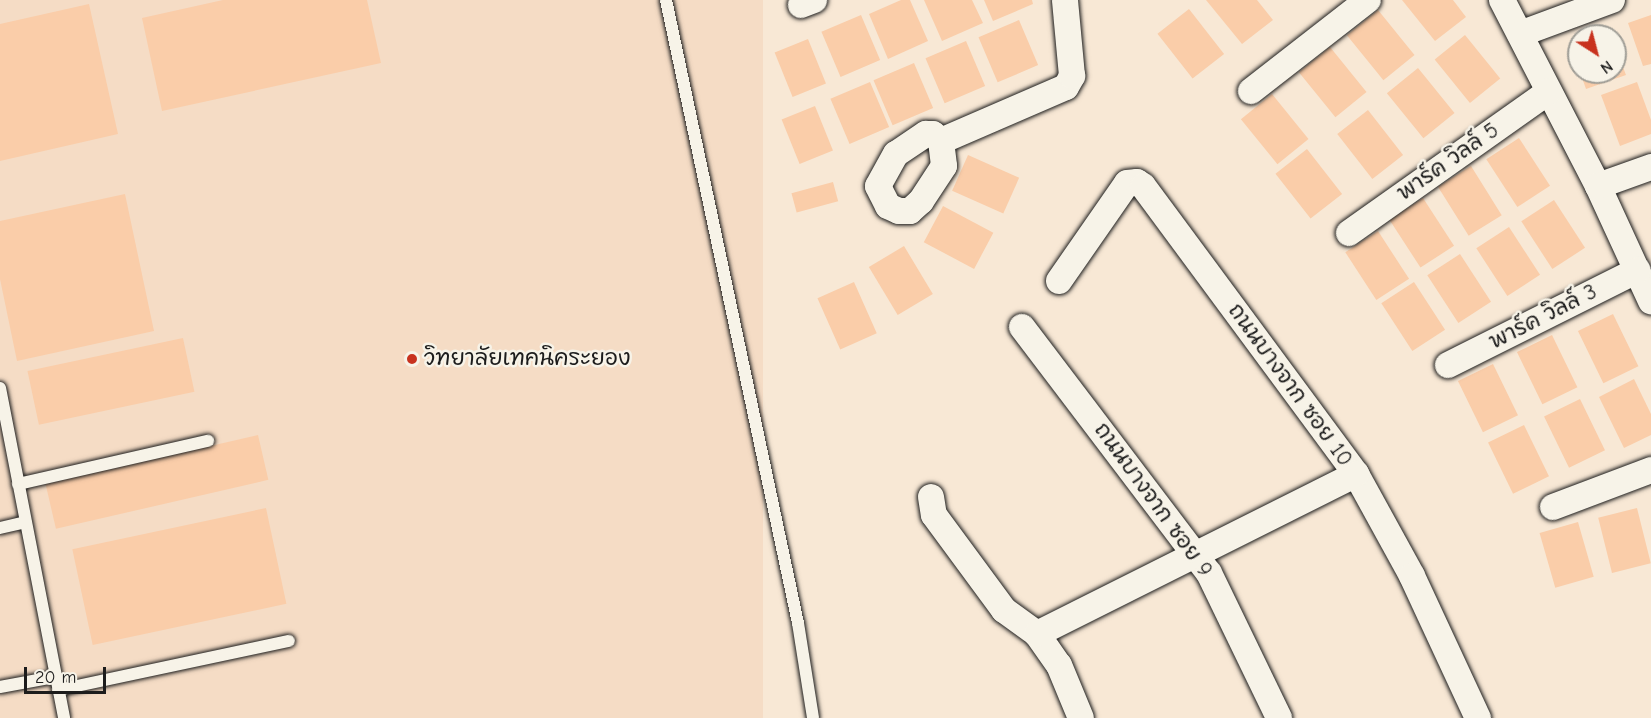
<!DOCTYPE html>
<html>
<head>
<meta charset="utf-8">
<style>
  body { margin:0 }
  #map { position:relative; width:1651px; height:718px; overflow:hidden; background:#f8e8d5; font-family:"Comic Neue","Playpen Sans Thai",sans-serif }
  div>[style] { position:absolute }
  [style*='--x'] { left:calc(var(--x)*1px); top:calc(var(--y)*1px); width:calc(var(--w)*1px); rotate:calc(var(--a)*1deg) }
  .built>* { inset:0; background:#f5dcc5; transform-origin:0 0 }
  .building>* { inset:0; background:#facda9; transform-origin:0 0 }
  .roads { filter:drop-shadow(0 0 2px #1c1c1c) drop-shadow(0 0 2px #1c1c1c) }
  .lane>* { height:12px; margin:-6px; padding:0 6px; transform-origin:6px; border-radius:6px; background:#f7f3e8 }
  .street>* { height:26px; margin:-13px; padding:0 13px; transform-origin:13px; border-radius:13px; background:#f7f3e8 }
  .dots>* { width:16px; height:16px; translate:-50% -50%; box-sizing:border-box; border:3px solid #f7f3e8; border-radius:50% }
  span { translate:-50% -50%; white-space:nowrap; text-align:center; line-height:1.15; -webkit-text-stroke:5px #f7f3e8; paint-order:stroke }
  .street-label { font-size:22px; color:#1c1c1c }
  .poi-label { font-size:22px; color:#1c1c1c }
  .left { translate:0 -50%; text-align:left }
  .north { position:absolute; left:1567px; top:24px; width:60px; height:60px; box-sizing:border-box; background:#f7f3e8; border:2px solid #9f9d96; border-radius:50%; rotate:144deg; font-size:16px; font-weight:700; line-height:24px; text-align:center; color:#1c1c1c }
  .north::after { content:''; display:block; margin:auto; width:21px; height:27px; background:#c8321e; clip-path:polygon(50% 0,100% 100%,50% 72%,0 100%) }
  .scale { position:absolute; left:24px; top:667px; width:82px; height:27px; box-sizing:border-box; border:3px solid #1c1c1c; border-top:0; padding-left:8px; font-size:18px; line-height:21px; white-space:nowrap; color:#1c1c1c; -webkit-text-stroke:4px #f7f3e8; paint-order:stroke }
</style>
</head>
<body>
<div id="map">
  <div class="built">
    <i style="left:0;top:0;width:763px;height:718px"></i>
  </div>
  <div class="building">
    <i style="clip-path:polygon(223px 0,367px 0,381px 63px,162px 111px,142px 18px)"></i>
    <i style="clip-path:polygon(901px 0,910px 0,928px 41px,888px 59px,869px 14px)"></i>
    <i style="clip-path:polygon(924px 0,972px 0,983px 23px,942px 41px)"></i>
    <i style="clip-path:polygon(984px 0,1032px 0,1033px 4px,993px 21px)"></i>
    <i style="clip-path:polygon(1206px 0,1257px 0,1273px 20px,1242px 44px)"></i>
    <i style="clip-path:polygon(1402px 0,1453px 0,1466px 17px,1435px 41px)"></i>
    <i style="clip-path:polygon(89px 4px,118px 134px,0 161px,0 24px)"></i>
    <i style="left:1189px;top:9px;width:57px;height:40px;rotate:52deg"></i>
    <i style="left:1378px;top:10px;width:58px;height:40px;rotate:51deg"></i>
    <i style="left:861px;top:15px;width:49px;height:43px;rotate:67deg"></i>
    <i style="clip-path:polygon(1651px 15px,1651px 64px,1643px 66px,1628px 23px)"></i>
    <i style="left:1019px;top:20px;width:49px;height:44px;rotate:67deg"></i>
    <i style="left:1465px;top:35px;width:56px;height:39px;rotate:51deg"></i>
    <i style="left:808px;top:39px;width:48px;height:36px;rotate:68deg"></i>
    <i style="left:966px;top:41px;width:49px;height:44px;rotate:67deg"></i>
    <i style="clip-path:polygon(1579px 43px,1579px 67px,1571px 45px)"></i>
    <i style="clip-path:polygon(1615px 46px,1626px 75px,1586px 89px,1580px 72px,1615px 72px)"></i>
    <i style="left:1330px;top:47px;width:58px;height:40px;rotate:51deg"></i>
    <i style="left:914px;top:63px;width:49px;height:44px;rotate:67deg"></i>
    <i style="left:1418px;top:68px;width:58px;height:40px;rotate:51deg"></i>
    <i style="left:870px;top:82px;width:49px;height:43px;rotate:67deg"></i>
    <i style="clip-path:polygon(1637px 82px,1651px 120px,1651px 134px,1620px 146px,1601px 95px)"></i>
    <i style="left:1272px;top:94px;width:58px;height:40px;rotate:51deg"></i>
    <i style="left:815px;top:106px;width:48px;height:36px;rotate:68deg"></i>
    <i style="left:1368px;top:110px;width:57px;height:39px;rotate:52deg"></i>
    <i style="left:1519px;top:138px;width:57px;height:39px;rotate:57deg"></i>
    <i style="left:1307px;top:149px;width:57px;height:40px;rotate:52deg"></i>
    <i style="left:968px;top:155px;width:56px;height:39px;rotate:24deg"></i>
    <i style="left:1471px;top:166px;width:58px;height:39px;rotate:58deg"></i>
    <i style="left:833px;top:182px;width:20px;height:43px;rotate:75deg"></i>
    <i style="clip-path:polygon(125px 194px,154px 331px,17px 361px,0 279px,0 221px)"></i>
    <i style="left:1423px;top:198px;width:57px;height:40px;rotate:57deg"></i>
    <i style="left:1554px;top:200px;width:57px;height:39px;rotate:57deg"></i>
    <i style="left:943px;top:206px;width:57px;height:41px;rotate:28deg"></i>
    <i style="left:1509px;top:227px;width:57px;height:39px;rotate:57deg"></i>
    <i style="left:1378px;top:231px;width:57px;height:39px;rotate:57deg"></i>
    <i style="left:904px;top:246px;width:56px;height:41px;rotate:59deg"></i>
    <i style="left:1460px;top:254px;width:57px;height:39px;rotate:57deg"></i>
    <i style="left:854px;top:282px;width:56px;height:40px;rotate:66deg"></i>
    <i style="left:1414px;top:282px;width:57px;height:39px;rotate:57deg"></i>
    <i style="left:1613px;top:314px;width:58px;height:39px;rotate:64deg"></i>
    <i style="left:1552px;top:335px;width:58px;height:39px;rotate:64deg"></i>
    <i style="left:183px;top:338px;width:55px;height:159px;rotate:78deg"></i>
    <i style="left:1493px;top:364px;width:57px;height:39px;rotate:64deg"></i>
    <i style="clip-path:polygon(1634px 379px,1651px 414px,1651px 435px,1624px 448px,1599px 397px)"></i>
    <i style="left:1580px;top:399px;width:57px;height:40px;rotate:64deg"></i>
    <i style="left:1524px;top:425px;width:57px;height:40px;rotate:64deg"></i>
    <i style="left:258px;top:435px;width:46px;height:218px;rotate:77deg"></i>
    <i style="left:266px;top:508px;width:98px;height:198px;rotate:78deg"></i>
    <i style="left:1637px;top:508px;width:57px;height:40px;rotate:76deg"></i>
    <i style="left:1578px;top:522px;width:57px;height:40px;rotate:74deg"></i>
  </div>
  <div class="roads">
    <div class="lane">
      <i style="--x:666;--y:0;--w:637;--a:78.04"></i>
      <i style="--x:798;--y:623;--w:96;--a:81"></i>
      <i style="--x:0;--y:388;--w:336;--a:79"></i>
      <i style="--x:18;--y:484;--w:195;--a:-12.8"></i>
      <i style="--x:0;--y:528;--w:26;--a:-13"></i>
      <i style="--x:0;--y:687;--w:55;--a:-10.5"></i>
      <i style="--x:58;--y:690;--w:236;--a:-12"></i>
    </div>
    <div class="street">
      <i style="--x:1502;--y:0;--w:209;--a:62.7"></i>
      <i style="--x:1598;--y:186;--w:127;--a:65.3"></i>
      <i style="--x:801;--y:5;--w:14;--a:-21"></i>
      <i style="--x:1520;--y:34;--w:98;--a:-20.3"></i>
      <i style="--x:1251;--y:91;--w:148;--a:-37.9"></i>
      <i style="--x:926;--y:134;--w:7;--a:0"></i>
      <i style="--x:933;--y:134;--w:11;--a:41"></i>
      <i style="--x:941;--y:141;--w:25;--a:83"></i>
      <i style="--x:944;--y:166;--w:42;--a:123.3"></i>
      <i style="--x:921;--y:201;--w:15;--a:138"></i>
      <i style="--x:910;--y:211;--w:11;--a:180"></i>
      <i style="--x:899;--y:211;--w:12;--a:-156"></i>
      <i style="--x:888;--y:206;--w:22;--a:-117"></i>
      <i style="--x:878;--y:186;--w:37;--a:-61"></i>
      <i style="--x:896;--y:154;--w:36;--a:-34"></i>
      <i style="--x:941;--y:141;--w:136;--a:-23.4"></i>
      <i style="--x:1066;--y:87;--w:13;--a:-61"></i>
      <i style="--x:1072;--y:76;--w:76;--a:-95.3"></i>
      <i style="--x:1598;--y:186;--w:56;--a:-19.7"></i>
      <i style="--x:1349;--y:233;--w:244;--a:-35.3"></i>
      <i style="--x:1059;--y:281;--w:119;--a:-55.2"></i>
      <i style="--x:1127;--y:183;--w:10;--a:-6"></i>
      <i style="--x:1137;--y:182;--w:7;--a:34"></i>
      <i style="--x:1143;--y:186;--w:358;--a:53.5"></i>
      <i style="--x:1356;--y:474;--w:116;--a:61.2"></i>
      <i style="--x:1412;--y:576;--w:157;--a:65.1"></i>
      <i style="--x:1022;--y:327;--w:309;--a:52.8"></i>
      <i style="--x:1209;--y:573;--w:161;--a:64.2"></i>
      <i style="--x:1448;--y:365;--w:212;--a:-26.6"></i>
      <i style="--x:931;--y:497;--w:18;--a:81"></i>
      <i style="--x:934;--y:515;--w:118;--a:53.6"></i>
      <i style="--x:1004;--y:610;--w:41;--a:36"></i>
      <i style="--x:1037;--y:634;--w:38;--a:55"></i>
      <i style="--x:1059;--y:665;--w:57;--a:67.5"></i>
      <i style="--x:1553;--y:507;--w:105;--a:-20.7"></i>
      <i style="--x:1037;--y:634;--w:357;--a:-26.6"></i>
    </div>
  </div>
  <div class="dots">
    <i style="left:412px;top:359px;background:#c8321e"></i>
  </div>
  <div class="street-label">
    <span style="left:1448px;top:162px;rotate:-35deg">พาร์ค วิลล์ 5</span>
    <span style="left:1543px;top:317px;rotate:-27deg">พาร์ค วิลล์ 3</span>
    <span style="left:1290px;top:385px;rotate:54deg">ถนนบางจาก ซอย 10</span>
    <span style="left:1153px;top:500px;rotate:54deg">ถนนบางจาก ซอย 9</span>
  </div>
  <div class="poi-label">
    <span class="left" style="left:424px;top:359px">วิทยาลัยเทคนิคระยอง</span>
  </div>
  <div class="north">N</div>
  <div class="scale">20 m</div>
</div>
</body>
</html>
